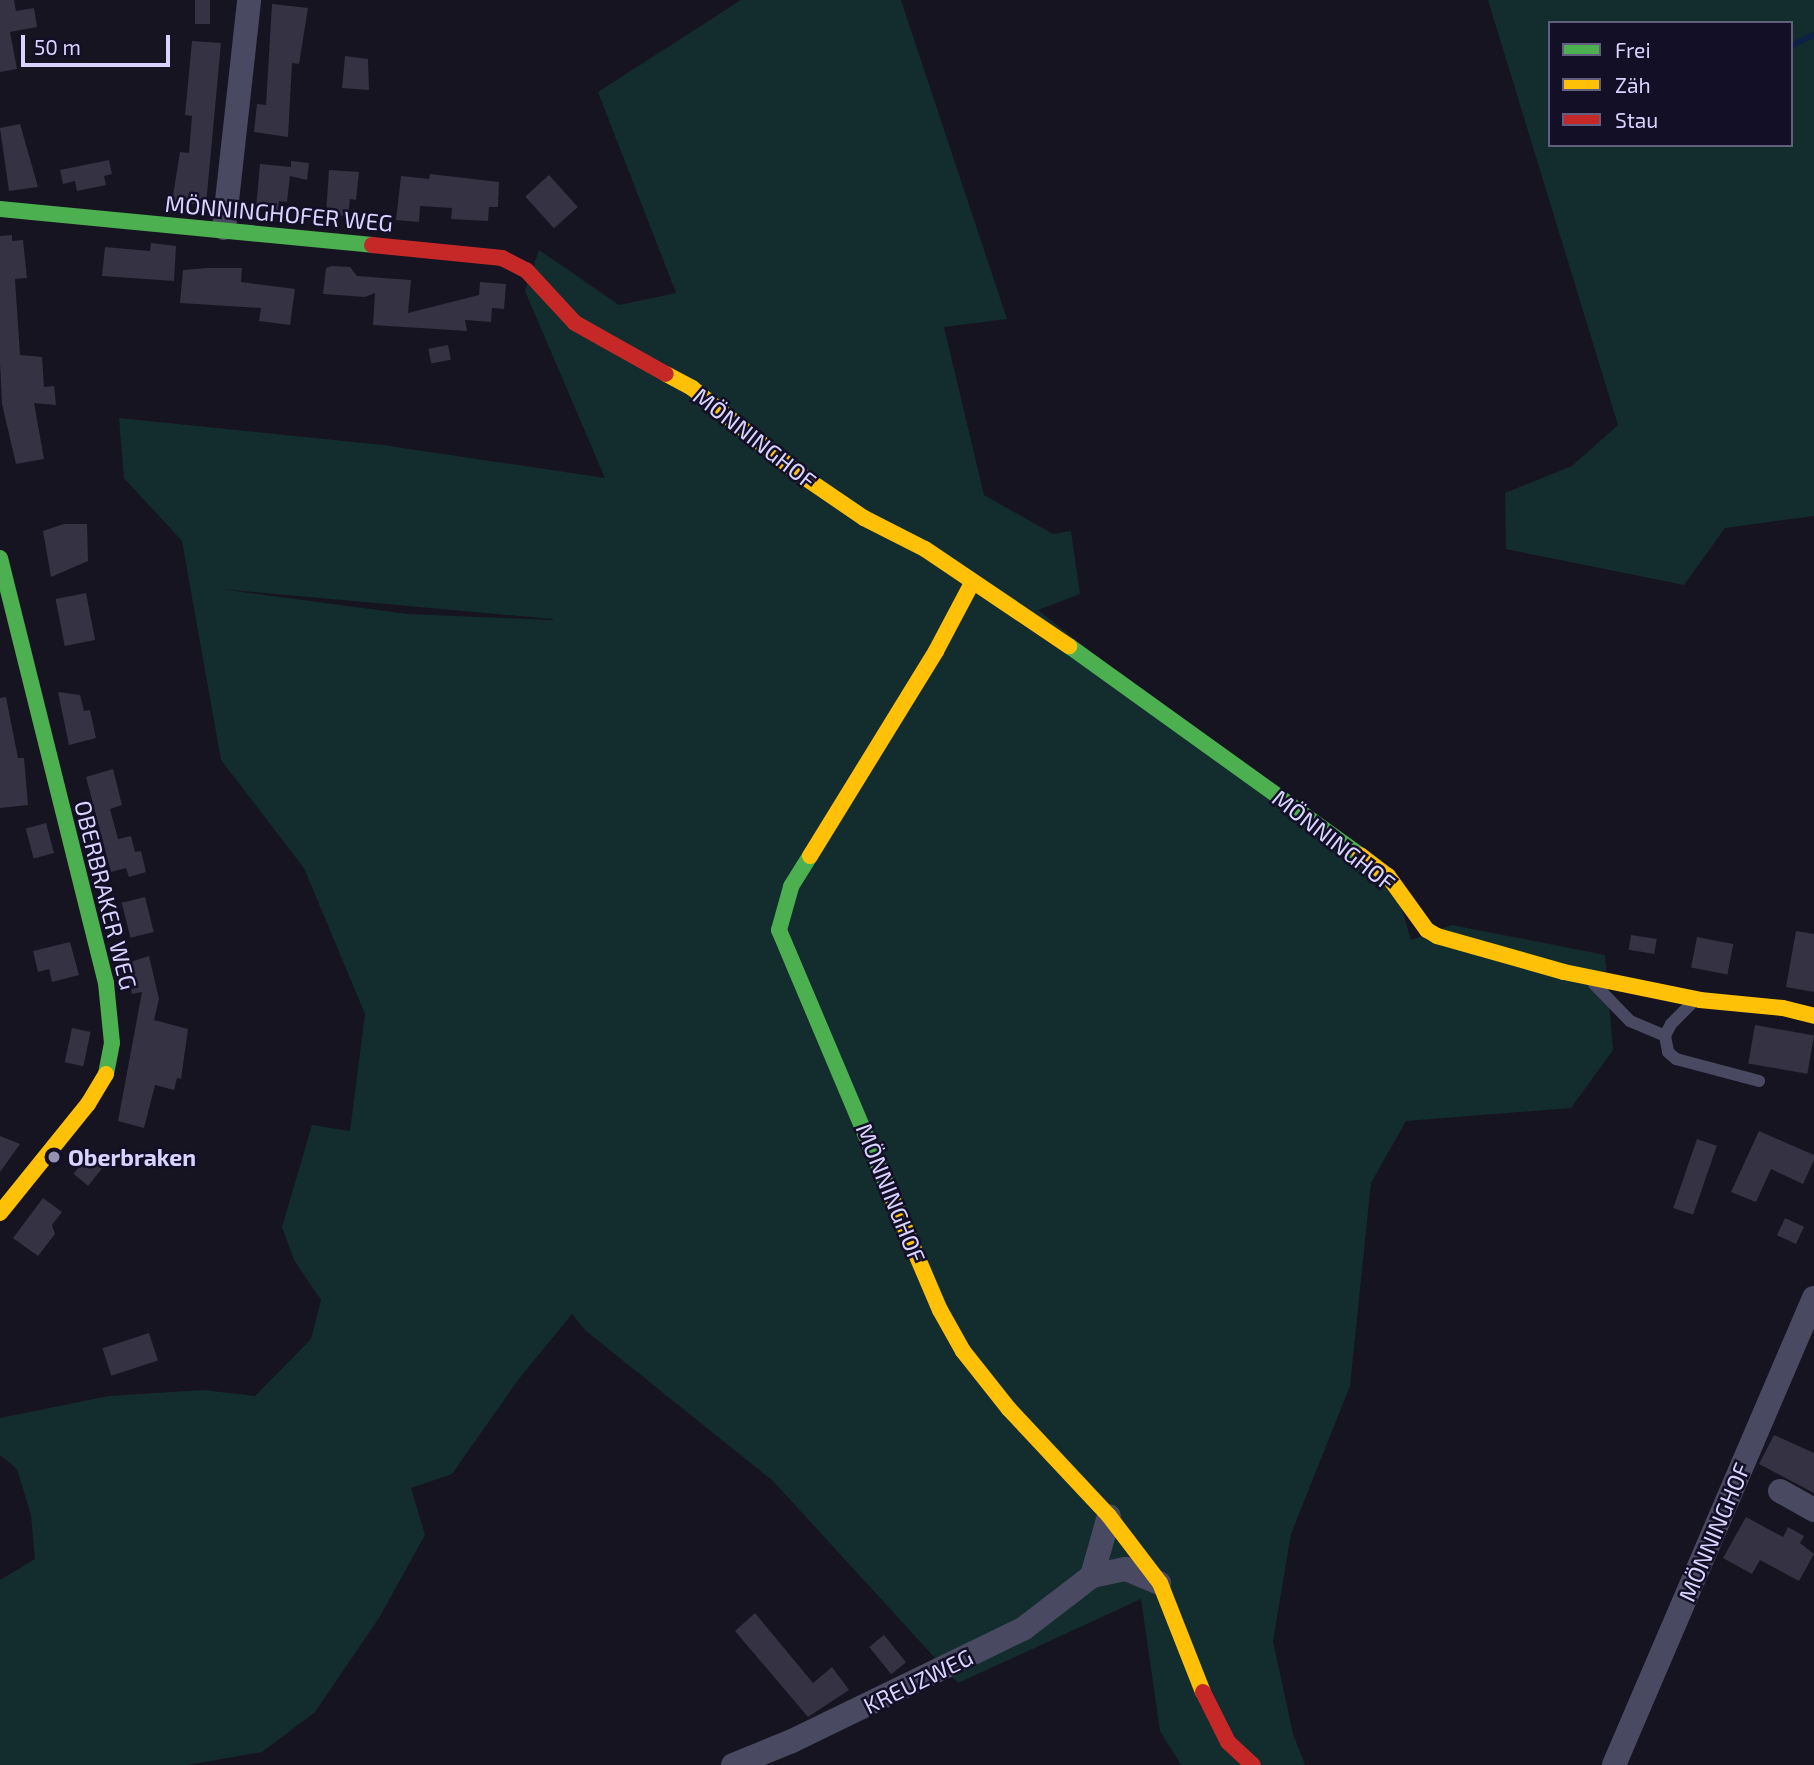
<!DOCTYPE html>
<html>
<head>
<meta charset="utf-8">
<style>
  body { margin:0 }
  #map { position:relative; width:1814px; height:1765px; overflow:hidden; background:#161421; font-family:"Exo 2",sans-serif }
  div>[style] { position:absolute }
  [style*='--x'] { left:calc(var(--x)*1px); top:calc(var(--y)*1px); width:calc(var(--w)*1px); rotate:calc(var(--a)*1deg) }
  .green>* { inset:0; background:#132c2d }
  .stream>* { height:6px; margin:-3px; padding:0 3px; transform-origin:3px; border-radius:3px; background:#0d2144 }
  .building>* { inset:0; background:#343243; transform-origin:0 0 }
  .lane>* { height:12px; margin:-6px; padding:0 6px; transform-origin:6px; border-radius:6px; background:#4a4962 }
  .street>* { height:24px; margin:-12px; padding:0 12px; transform-origin:12px; border-radius:12px; background:#4a4962 }
  .fast>* { height:16px; margin:-8px; padding:0 8px; transform-origin:8px; border-radius:8px; background:#4caf50 }
  .slow>* { height:16px; margin:-8px; padding:0 8px; transform-origin:8px; border-radius:8px; background:#ffc107 }
  .jam>* { height:16px; margin:-8px; padding:0 8px; transform-origin:8px; border-radius:8px; background:#c62828 }
  .dots>* { width:19px; height:19px; translate:-50% -50%; box-sizing:border-box; border:4px solid #130f26; border-radius:50% }
  span { translate:-50% -50%; white-space:nowrap; text-align:center; line-height:1.15; -webkit-text-stroke:5px #130f26; paint-order:stroke }
  .street-label { font-size:23px; color:#d9d4ff }
  .poi-label { font-size:23px; color:#d9d4ff; font-weight:700 }
  .left { translate:0 -50%; text-align:left }
  .legend { position:absolute; left:1548px; top:21px; width:245px; height:126px; box-sizing:border-box; background:#130f26; border:2px solid #625e7d; margin:0; padding:9px 12px; list-style:none; font-size:21px; color:#d9d4ff }
  .legend li { display:flex; align-items:center; gap:14px; height:35px }
  .legend b { width:35px; border:2px solid #625e7d }
  .scale { position:absolute; left:21px; top:35px; width:149px; height:32px; box-sizing:border-box; border:4px solid #d9d4ff; border-top:0; padding-left:9px; font-size:21px; line-height:24px; white-space:nowrap; color:#d9d4ff; -webkit-text-stroke:5px #130f26; paint-order:stroke }
</style>
</head>
<body>
<div id="map">
  <div class="green">
    <i style="clip-path:polygon(evenodd,741px 0,901px 0,1007px 319px,944px 327px,984px 495px,1053px 534px,1071px 531px,1080px 594px,1038px 610px,1398px 895px,1411px 940px,1452px 925px,1605px 955px,1613px 1050px,1571px 1108px,1406px 1121px,1371px 1183px,1350px 1386px,1291px 1534px,1273px 1641px,1293px 1734px,1305px 1765px,1181px 1765px,1160px 1731px,1141px 1599px,958px 1683px,773px 1481px,586px 1331px,572px 1314px,518px 1380px,452px 1474px,411px 1488px,425px 1535px,379px 1618px,315px 1712px,262px 1752px,188px 1765px,0 1765px,0 1580px,35px 1559px,31px 1515px,17px 1469px,0 1455px,0 1418px,109px 1396px,203px 1390px,255px 1396px,311px 1339px,321px 1300px,294px 1260px,282px 1227px,312px 1125px,350px 1131px,365px 1014px,304px 868px,221px 760px,182px 541px,124px 478px,119px 418px,383px 445px,605px 478px,525px 291px,539px 250px,619px 305px,676px 293px,598px 92px,741px 0,220px 589px,553px 619px,553px 620px,408px 614px,220px 589px)"></i>
    <i style="clip-path:polygon(evenodd,1488px 0,1814px 0,1814px 516px,1725px 528px,1684px 585px,1506px 549px,1505px 493px,1572px 466px,1618px 425px,1488px 0,1550px 23px,1791px 23px,1791px 145px,1550px 145px,1550px 23px)"></i>
  </div>
  <div class="stream">
    <i style="--x:1791;--y:46;--w:25;--a:-26"></i>
  </div>
  <div class="building">
    <i style="clip-path:polygon(0 0,14px 0,16px 11px,34px 8px,37px 27px,10px 32px,17px 69px,0 72px)"></i>
    <i style="left:195px;top:0;width:15px;height:24px"></i>
    <i style="clip-path:polygon(272px 4px,308px 8px,299px 64px,292px 63px,288px 137px,254px 132px,257px 104px,266px 105px)"></i>
    <i style="clip-path:polygon(192px 41px,221px 43px,206px 205px,172px 202px,180px 152px,189px 153px,192px 116px,185px 115px)"></i>
    <i style="clip-path:polygon(345px 56px,368px 59px,369px 90px,342px 88px)"></i>
    <i style="clip-path:polygon(20px 124px,38px 187px,9px 191px,0 128px)"></i>
    <i style="clip-path:polygon(109px 160px,112px 174px,104px 176px,106px 185px,77px 191px,75px 181px,63px 184px,60px 170px)"></i>
    <i style="clip-path:polygon(291px 161px,309px 163px,307px 180px,290px 176px,287px 202px,279px 201px,278px 210px,256px 208px,260px 164px,291px 167px)"></i>
    <i style="clip-path:polygon(329px 170px,359px 172px,356px 200px,350px 199px,348px 216px,326px 214px)"></i>
    <i style="clip-path:polygon(430px 174px,499px 182px,498px 207px,489px 207px,488px 221px,451px 219px,452px 208px,420px 206px,419px 222px,396px 220px,401px 176px,429px 179px)"></i>
    <i style="left:549px;top:175px;width:43px;height:32px;rotate:48deg"></i>
    <i style="clip-path:polygon(12px 235px,12px 241px,23px 240px,27px 278px,15px 279px,20px 355px,42px 357px,44px 387px,54px 386px,56px 405px,34px 403px,44px 459px,16px 464px,2px 404px,0 363px,0 236px)"></i>
    <i style="clip-path:polygon(151px 243px,176px 246px,174px 281px,102px 276px,105px 247px,150px 251px)"></i>
    <i style="clip-path:polygon(332px 266px,350px 267px,357px 276px,411px 280px,408px 313px,479px 295px,480px 282px,506px 284px,504px 309px,492px 308px,491px 322px,465px 320px,467px 331px,373px 325px,375px 293px,365px 297px,323px 294px,326px 268px)"></i>
    <i style="clip-path:polygon(207px 268px,242px 268px,241px 282px,295px 289px,290px 325px,259px 321px,261px 308px,180px 303px,183px 270px)"></i>
    <i style="left:448px;top:345px;width:15px;height:20px;rotate:79deg"></i>
    <i style="clip-path:polygon(64px 524px,87px 524px,88px 561px,51px 577px,43px 531px)"></i>
    <i style="left:86px;top:593px;width:48px;height:31px;rotate:79deg"></i>
    <i style="clip-path:polygon(58px 692px,80px 695px,84px 711px,90px 710px,96px 738px,69px 745px)"></i>
    <i style="clip-path:polygon(6px 697px,18px 758px,24px 758px,28px 805px,0 808px,0 698px)"></i>
    <i style="clip-path:polygon(113px 769px,122px 805px,110px 809px,118px 839px,131px 836px,135px 852px,141px 851px,146px 872px,129px 877px,126px 868px,111px 872px,86px 777px)"></i>
    <i style="left:46px;top:823px;width:31px;height:21px;rotate:75deg"></i>
    <i style="left:145px;top:897px;width:36px;height:24px;rotate:76deg"></i>
    <i style="clip-path:polygon(1796px 931px,1814px 934px,1814px 992px,1786px 987px)"></i>
    <i style="left:1631px;top:935px;width:26px;height:15px;rotate:9deg"></i>
    <i style="left:1697px;top:937px;width:37px;height:31px;rotate:11deg"></i>
    <i style="clip-path:polygon(70px 942px,79px 975px,52px 982px,49px 969px,38px 972px,33px 951px)"></i>
    <i style="clip-path:polygon(149px 956px,159px 999px,154px 1020px,188px 1029px,181px 1079px,177px 1078px,174px 1090px,155px 1085px,144px 1128px,118px 1121px,142px 992px,132px 994px,124px 964px)"></i>
    <i style="left:1755px;top:1025px;width:60px;height:39px;rotate:10deg"></i>
    <i style="left:72px;top:1028px;width:19px;height:35px;rotate:12deg"></i>
    <i style="clip-path:polygon(1759px 1131px,1814px 1155px,1814px 1160px,1803px 1184px,1771px 1169px,1756px 1202px,1731px 1192px)"></i>
    <i style="clip-path:polygon(0 1136px,20px 1144px,0 1172px)"></i>
    <i style="left:1697px;top:1139px;width:21px;height:73px;rotate:19deg"></i>
    <i style="left:91px;top:1152px;width:19px;height:28px;rotate:39deg"></i>
    <i style="clip-path:polygon(43px 1198px,62px 1212px,52px 1225px,55px 1234px,38px 1256px,13px 1238px)"></i>
    <i style="left:1785px;top:1218px;width:21px;height:19px;rotate:25deg"></i>
    <i style="left:149px;top:1333px;width:29px;height:49px;rotate:72deg"></i>
    <i style="clip-path:polygon(1774px 1435px,1814px 1453px,1814px 1493px,1759px 1464px)"></i>
    <i style="clip-path:polygon(1746px 1517px,1783px 1537px,1788px 1527px,1804px 1536px,1800px 1543px,1814px 1554px,1799px 1581px,1760px 1560px,1752px 1574px,1723px 1558px)"></i>
    <i style="clip-path:polygon(755px 1613px,813px 1683px,832px 1667px,849px 1690px,808px 1717px,735px 1631px)"></i>
    <i style="left:884px;top:1635px;width:35px;height:19px;rotate:51deg"></i>
  </div>
  <div class="lane">
    <i style="--x:1594;--y:984;--w:52;--a:45.8"></i>
    <i style="--x:1630;--y:1021;--w:38;--a:23"></i>
    <i style="--x:1693;--y:1002;--w:31;--a:135"></i>
    <i style="--x:1671;--y:1024;--w:13;--a:117"></i>
    <i style="--x:1665;--y:1036;--w:16;--a:79"></i>
    <i style="--x:1668;--y:1052;--w:11;--a:41"></i>
    <i style="--x:1676;--y:1059;--w:86;--a:14.8"></i>
  </div>
  <div class="street">
    <i style="--x:224;--y:228;--w:229;--a:-83.7"></i>
    <i style="--x:1780;--y:1491;--w:39;--a:29"></i>
    <i style="--x:1092;--y:1576;--w:62;--a:-74.2"></i>
    <i style="--x:733;--y:1765;--w:64;--a:-22.1"></i>
    <i style="--x:792;--y:1741;--w:257;--a:-25.9"></i>
    <i style="--x:1023;--y:1629;--w:87;--a:-37.5"></i>
    <i style="--x:1092;--y:1576;--w:35;--a:-12"></i>
    <i style="--x:1126;--y:1569;--w:36;--a:23"></i>
    <i style="--x:1614;--y:1765;--w:508;--a:-66.82"></i>
  </div>
  <div class="fast">
    <i style="--x:0;--y:209;--w:374;--a:5.5"></i>
    <i style="--x:0;--y:558;--w:438;--a:76"></i>
    <i style="--x:106;--y:983;--w:60;--a:84.3"></i>
    <i style="--x:112;--y:1043;--w:32;--a:101"></i>
    <i style="--x:1069;--y:646;--w:358;--a:35.7"></i>
    <i style="--x:810;--y:856;--w:36;--a:122"></i>
    <i style="--x:791;--y:887;--w:45;--a:105.6"></i>
    <i style="--x:779;--y:930;--w:278;--a:67.1"></i>
  </div>
  <div class="slow">
    <i style="--x:666;--y:374;--w:30;--a:28"></i>
    <i style="--x:692;--y:388;--w:136;--a:38.7"></i>
    <i style="--x:798;--y:473;--w:80;--a:34.3"></i>
    <i style="--x:864;--y:518;--w:68;--a:26.9"></i>
    <i style="--x:925;--y:549;--w:174;--a:34"></i>
    <i style="--x:1360;--y:855;--w:35;--a:37"></i>
    <i style="--x:1388;--y:876;--w:67;--a:54.2"></i>
    <i style="--x:1427;--y:930;--w:12;--a:31"></i>
    <i style="--x:1437;--y:936;--w:132;--a:15.8"></i>
    <i style="--x:1564;--y:972;--w:139;--a:11.6"></i>
    <i style="--x:1700;--y:1000;--w:83;--a:5.5"></i>
    <i style="--x:1783;--y:1008;--w:32;--a:14"></i>
    <i style="--x:810;--y:856;--w:241;--a:-58.4"></i>
    <i style="--x:936;--y:651;--w:77;--a:-62.1"></i>
    <i style="--x:887;--y:1186;--w:135;--a:66.9"></i>
    <i style="--x:940;--y:1310;--w:47;--a:60.7"></i>
    <i style="--x:963;--y:1351;--w:74;--a:51.6"></i>
    <i style="--x:1009;--y:1409;--w:146;--a:46.9"></i>
    <i style="--x:1109;--y:1516;--w:84;--a:52.7"></i>
    <i style="--x:1160;--y:1583;--w:117;--a:68.5"></i>
    <i style="--x:0;--y:1213;--w:140;--a:-51.1"></i>
    <i style="--x:88;--y:1104;--w:35;--a:-59"></i>
  </div>
  <div class="jam">
    <i style="--x:372;--y:245;--w:131;--a:5.7"></i>
    <i style="--x:502;--y:258;--w:27;--a:27"></i>
    <i style="--x:526;--y:270;--w:72;--a:47.2"></i>
    <i style="--x:575;--y:323;--w:104;--a:29.3"></i>
    <i style="--x:1203;--y:1692;--w:56;--a:63.4"></i>
    <i style="--x:1228;--y:1742;--w:34;--a:43"></i>
  </div>
  <div class="dots">
    <i style="left:54px;top:1157px;background:#9591b1"></i>
  </div>
  <div class="street-label">
    <span style="left:279px;top:213px;rotate:5deg">MÖNNINGHOFER WEG</span>
    <span style="left:755px;top:438px;rotate:38deg">MÖNNINGHOF</span>
    <span style="left:1334px;top:840px;rotate:38deg">MÖNNINGHOF</span>
    <span style="left:106px;top:895px;rotate:76deg">OBERBRAKER WEG</span>
    <span style="left:891px;top:1193px;rotate:68deg">MÖNNINGHOF</span>
    <span style="left:1714px;top:1532px;rotate:-67deg">MÖNNINGHOF</span>
    <span style="left:918px;top:1681px;rotate:-26deg">KREUZWEG</span>
  </div>
  <div class="poi-label">
    <span class="left" style="left:68px;top:1157px">Oberbraken</span>
  </div>
  <ul class="legend">
  <li><b style="height:9px;background:#4caf50"></b>Frei</li>
  <li><b style="height:9px;background:#ffc107"></b>Zäh</li>
  <li><b style="height:9px;background:#c62828"></b>Stau</li>
  </ul>
  <div class="scale">50 m</div>
</div>
</body>
</html>
